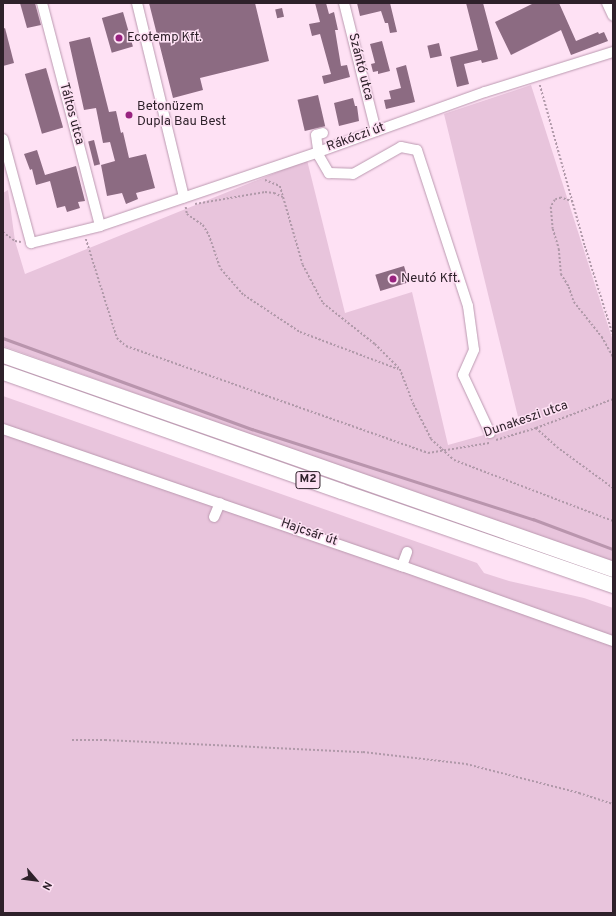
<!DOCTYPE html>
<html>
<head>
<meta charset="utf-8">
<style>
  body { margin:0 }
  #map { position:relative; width:616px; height:916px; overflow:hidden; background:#fee1f4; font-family:Overpass,sans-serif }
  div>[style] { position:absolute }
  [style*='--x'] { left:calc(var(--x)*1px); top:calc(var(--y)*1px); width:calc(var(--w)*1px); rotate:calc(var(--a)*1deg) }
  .green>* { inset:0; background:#e8c4dc }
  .stream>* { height:2.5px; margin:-1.25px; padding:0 1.25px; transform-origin:1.25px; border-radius:1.25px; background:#b995ad }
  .building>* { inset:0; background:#8c6b82; transform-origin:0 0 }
  .path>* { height:1.5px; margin-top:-0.75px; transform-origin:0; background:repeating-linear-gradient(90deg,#b099a9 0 2px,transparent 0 4px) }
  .roads { filter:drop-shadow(0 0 1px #bb99b0) drop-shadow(0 0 1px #bb99b0) }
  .minor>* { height:10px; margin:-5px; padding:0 5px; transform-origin:5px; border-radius:5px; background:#fff }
  .highway>* { height:15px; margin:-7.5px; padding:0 7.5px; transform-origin:7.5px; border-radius:7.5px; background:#fff }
  .dots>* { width:11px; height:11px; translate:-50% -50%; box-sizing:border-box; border:2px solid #fee1f4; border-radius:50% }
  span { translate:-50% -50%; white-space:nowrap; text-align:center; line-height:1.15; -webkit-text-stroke:3px #fee1f4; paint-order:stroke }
  .shield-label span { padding:1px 3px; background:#fee1f4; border:1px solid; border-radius:3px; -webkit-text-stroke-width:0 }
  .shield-label { font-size:12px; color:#2e212a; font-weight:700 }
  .poi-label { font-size:13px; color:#2e212a }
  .left { translate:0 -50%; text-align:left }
  .street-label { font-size:13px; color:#2e212a }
  .frame { position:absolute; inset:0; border:4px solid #2e212a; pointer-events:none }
  .north { position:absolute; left:16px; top:860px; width:40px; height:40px; -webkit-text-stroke:3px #fee1f4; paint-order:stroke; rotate:118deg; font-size:11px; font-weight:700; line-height:16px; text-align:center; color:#2e212a }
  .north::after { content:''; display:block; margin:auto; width:14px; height:18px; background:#2e212a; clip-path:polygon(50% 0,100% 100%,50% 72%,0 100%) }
</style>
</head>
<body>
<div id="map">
  <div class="green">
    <i style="clip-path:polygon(531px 85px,613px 341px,613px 564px,3px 346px,3px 193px,8px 190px,15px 241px,25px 274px,307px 160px,345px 313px,412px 292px,448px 445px,520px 425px,444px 114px)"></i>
    <i style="clip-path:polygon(3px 396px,477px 563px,484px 573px,509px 581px,584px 598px,613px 608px,613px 913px,3px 913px)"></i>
  </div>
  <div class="stream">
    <i style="--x:3;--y:338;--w:265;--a:20.1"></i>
    <i style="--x:252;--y:429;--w:295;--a:17.8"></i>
    <i style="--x:533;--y:519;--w:85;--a:20.6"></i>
  </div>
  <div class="building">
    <i style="clip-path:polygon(20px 3px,35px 3px,41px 25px,27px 28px)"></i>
    <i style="clip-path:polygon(149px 3px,255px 3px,269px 61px,200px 78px,203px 90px,173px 98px)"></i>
    <i style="clip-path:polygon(315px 3px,326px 3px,329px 14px,334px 12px,338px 30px,335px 30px,341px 66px,347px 65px,350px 77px,324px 84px,322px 76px,331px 74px,320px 34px,312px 36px,309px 24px,320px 22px)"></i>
    <i style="clip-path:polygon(357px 3px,390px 3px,397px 32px,390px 33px,388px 23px,385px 23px,381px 11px,360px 16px)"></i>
    <i style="clip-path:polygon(466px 3px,483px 3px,498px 59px,482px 63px,481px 60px,464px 64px,469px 84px,457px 87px,450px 57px,478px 50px)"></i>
    <i style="clip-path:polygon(534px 3px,559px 3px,576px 41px,598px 32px,599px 34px,604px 32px,608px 41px,571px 55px,561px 30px,511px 55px,495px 22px)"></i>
    <i style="left:282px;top:8px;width:9px;height:7px;rotate:77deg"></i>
    <i style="left:123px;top:12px;width:36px;height:22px;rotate:74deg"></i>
    <i style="clip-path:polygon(5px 28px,14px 63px,3px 66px,3px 29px)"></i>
    <i style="clip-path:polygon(90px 37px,109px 112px,116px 111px,121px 133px,123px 132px,129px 158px,146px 154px,155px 188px,136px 193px,138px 199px,126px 204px,122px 193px,107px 196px,101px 165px,115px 161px,110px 142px,103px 143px,96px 108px,84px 110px,69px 42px)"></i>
    <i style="clip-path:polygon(382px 41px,390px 71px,378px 74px,378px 71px,373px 72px,371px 64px,375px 63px,370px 44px)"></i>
    <i style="left:439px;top:43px;width:13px;height:12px;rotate:77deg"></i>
    <i style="clip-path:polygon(406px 65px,415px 102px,386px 109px,384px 100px,391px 99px,389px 91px,401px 88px,396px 68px)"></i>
    <i style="left:46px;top:68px;width:62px;height:22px;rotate:74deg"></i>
    <i style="left:318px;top:95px;width:32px;height:21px;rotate:77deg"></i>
    <i style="clip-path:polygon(353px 98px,355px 106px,357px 106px,359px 121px,339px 126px,334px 103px)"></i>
    <i style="left:94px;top:140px;width:25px;height:6px;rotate:76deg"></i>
    <i style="clip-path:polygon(37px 150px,45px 175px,76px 166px,85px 201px,78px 202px,80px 208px,67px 212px,65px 206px,57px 208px,50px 181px,36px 185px,32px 169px,30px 170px,24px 154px)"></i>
    <i style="left:404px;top:266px;width:17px;height:30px;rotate:73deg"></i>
  </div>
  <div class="path">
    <i style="--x:540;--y:85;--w:167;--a:74.4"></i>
    <i style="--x:585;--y:246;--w:93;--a:72.5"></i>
    <i style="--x:265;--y:180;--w:16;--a:22"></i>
    <i style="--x:280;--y:186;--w:82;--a:73.8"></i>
    <i style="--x:303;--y:265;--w:43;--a:62.2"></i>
    <i style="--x:323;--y:303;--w:66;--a:38.3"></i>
    <i style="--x:375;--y:344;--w:35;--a:45"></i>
    <i style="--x:400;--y:369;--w:39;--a:69"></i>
    <i style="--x:414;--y:405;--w:38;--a:63"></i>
    <i style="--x:431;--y:439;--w:15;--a:42"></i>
    <i style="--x:442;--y:449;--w:16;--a:43"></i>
    <i style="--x:454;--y:460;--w:170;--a:21"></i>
    <i style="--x:573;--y:202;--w:13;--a:-162"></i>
    <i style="--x:561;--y:198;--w:6;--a:162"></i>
    <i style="--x:555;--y:200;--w:8;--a:120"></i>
    <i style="--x:551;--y:207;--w:22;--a:85"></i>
    <i style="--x:553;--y:229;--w:21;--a:73"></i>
    <i style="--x:559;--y:249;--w:25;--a:85"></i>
    <i style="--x:561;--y:274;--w:15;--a:58"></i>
    <i style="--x:569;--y:287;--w:16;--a:72"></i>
    <i style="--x:574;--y:302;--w:45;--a:51.3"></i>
    <i style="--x:602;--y:337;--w:23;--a:61"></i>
    <i style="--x:195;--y:204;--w:71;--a:-9.7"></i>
    <i style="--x:265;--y:192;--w:9;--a:6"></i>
    <i style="--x:274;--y:193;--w:10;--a:24"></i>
    <i style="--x:186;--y:207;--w:7;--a:82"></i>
    <i style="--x:187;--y:214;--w:19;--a:35"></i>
    <i style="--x:203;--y:225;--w:12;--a:59"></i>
    <i style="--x:209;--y:235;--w:36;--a:71"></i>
    <i style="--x:221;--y:269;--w:35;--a:49"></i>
    <i style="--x:244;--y:295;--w:67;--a:33.5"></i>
    <i style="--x:300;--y:332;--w:105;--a:20.7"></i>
    <i style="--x:3;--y:232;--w:15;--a:37"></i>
    <i style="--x:15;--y:241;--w:6;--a:9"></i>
    <i style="--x:86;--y:239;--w:104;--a:72.6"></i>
    <i style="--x:117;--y:338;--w:12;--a:42"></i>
    <i style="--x:126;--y:346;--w:320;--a:19.5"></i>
    <i style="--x:428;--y:453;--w:62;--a:-9.3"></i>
    <i style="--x:536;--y:428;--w:28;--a:42"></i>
    <i style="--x:557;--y:447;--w:69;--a:36.2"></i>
    <i style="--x:496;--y:440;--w:42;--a:-16.7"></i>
    <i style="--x:536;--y:428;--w:82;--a:-20.6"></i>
    <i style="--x:72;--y:740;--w:33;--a:0"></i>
    <i style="--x:105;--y:740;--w:258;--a:2.7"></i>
    <i style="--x:363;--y:752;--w:104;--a:6.6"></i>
    <i style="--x:466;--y:764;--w:117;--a:14.4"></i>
    <i style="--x:579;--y:793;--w:36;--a:18"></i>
  </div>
  <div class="roads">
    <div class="minor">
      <i style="--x:42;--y:3;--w:230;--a:75.4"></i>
      <i style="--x:137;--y:3;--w:200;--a:76.4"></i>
      <i style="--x:344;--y:3;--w:132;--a:76"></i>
      <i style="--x:607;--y:3;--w:14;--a:65"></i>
      <i style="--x:323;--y:133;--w:7;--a:164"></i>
      <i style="--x:316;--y:135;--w:21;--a:82"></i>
      <i style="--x:319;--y:156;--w:20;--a:60"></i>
      <i style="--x:329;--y:173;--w:24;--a:2"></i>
      <i style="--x:353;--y:174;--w:55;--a:-29.4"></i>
      <i style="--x:401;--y:147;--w:16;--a:11"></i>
      <i style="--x:417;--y:150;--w:164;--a:71.9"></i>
      <i style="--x:468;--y:306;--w:44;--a:82.2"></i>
      <i style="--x:474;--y:350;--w:27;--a:114"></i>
      <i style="--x:463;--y:375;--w:64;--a:65"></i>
      <i style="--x:3;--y:139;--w:108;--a:74.9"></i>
      <i style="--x:31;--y:243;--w:71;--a:-13.8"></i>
      <i style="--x:100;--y:226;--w:230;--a:-18.7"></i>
      <i style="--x:318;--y:152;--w:177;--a:-19.8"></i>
      <i style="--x:485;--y:92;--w:134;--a:-17.4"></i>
      <i style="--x:3;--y:429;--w:422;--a:19"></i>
      <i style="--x:402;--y:566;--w:224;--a:19.6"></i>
      <i style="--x:214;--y:517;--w:15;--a:-67"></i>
      <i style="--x:402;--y:566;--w:15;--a:-70"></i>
    </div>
    <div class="highway">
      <i style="--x:3;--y:355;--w:646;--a:19.33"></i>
      <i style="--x:3;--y:372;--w:358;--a:19.4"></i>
      <i style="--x:341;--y:491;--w:288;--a:19.1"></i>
    </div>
  </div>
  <div class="dots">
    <i style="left:119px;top:38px;background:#98227f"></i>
    <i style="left:129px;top:115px;background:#98227f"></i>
    <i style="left:393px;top:279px;background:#98227f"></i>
  </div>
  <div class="shield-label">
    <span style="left:308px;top:480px">M2</span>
  </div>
  <div class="poi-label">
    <span class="left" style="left:127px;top:38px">Ecotemp Kft.</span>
    <span class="left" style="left:137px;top:115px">Betonüzem<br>Dupla Bau Best</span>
    <span class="left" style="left:401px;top:279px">Neutó Kft.</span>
  </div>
  <div class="street-label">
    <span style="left:360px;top:67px;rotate:76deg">Szántó utca</span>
    <span style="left:71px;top:114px;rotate:75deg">Táltos utca</span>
    <span style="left:356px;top:138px;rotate:-20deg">Rákóczi út</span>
    <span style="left:526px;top:420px;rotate:-19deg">Dunakeszi utca</span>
    <span style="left:309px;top:533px;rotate:19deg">Hajcsár út</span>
  </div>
  <div class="frame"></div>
  <div class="north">N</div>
</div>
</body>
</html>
